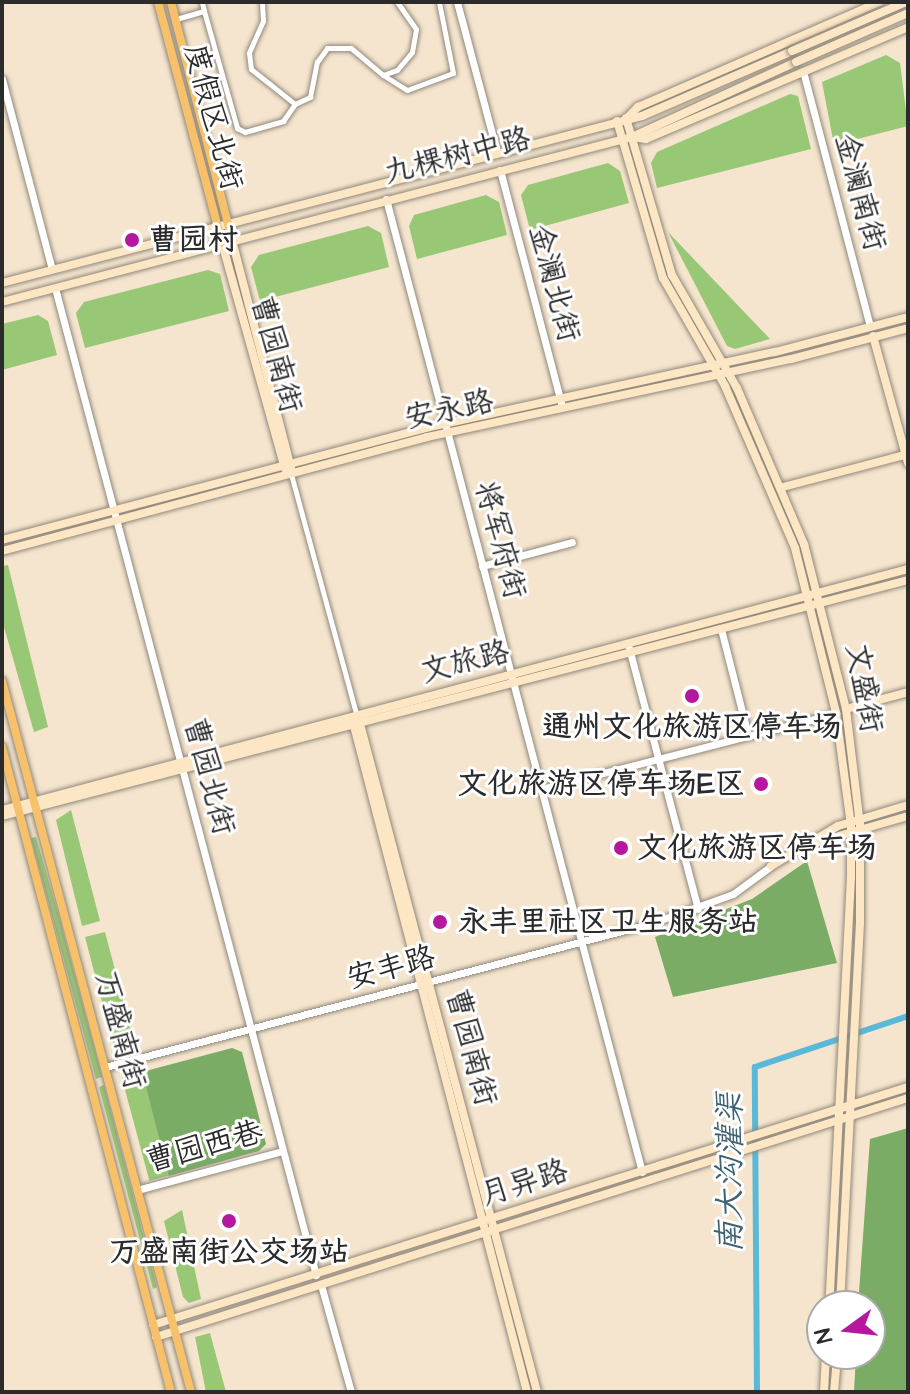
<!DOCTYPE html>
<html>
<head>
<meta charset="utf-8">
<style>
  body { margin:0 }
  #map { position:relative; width:910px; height:1394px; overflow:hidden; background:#f5e5ce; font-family:"Architects Daughter","LXGW WenKai TC",sans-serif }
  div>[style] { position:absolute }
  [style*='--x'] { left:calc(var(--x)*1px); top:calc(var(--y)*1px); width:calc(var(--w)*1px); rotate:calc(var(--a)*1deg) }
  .green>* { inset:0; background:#98c775; transform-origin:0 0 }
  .forest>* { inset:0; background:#7aac66 }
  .canal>* { height:6px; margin:-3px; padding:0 3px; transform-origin:3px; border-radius:3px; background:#5ab8d8 }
  .roads { filter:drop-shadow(0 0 2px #90887c) drop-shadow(0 0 2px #90887c) }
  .minor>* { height:5px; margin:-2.5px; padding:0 2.5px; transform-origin:2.5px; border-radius:2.5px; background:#fff }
  .tertiary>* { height:7px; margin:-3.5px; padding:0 3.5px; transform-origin:3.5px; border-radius:3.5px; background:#fff }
  .secondary>* { height:8px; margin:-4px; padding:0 4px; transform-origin:4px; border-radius:4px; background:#fce6c4 }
  .primary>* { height:8px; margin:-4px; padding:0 4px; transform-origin:4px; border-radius:4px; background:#f7c06b }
  .bridges { filter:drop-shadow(0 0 2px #90887c) drop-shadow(0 0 2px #90887c) }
  .secondary-bridge>* { height:8px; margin:-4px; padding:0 4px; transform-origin:4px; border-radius:4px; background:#fce6c4 }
  .dots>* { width:22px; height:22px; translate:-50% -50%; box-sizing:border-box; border:4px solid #fff; border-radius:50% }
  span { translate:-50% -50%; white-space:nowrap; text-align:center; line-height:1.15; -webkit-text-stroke:6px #fff; paint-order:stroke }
  .street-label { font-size:30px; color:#2b2b2b }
  .poi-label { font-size:30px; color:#2b2b2b; font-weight:700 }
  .left { translate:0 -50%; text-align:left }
  .right { translate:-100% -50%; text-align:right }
  .water-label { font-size:32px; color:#3e6370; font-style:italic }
  .frame { position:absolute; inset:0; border:4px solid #2b2b2b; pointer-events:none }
  .north { position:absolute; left:806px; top:1290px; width:80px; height:80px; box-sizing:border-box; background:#fff; border:2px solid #aaa; border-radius:50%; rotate:255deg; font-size:22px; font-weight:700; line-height:32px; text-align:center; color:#2b2b2b }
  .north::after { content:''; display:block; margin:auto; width:28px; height:36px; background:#b5179e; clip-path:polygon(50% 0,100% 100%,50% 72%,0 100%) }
</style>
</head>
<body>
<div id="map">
  <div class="green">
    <i style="clip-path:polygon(886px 55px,900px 63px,908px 126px,834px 145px,822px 82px)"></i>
    <i style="clip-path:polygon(790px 94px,798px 96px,811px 149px,657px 188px,651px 163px,657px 152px)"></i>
    <i style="clip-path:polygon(608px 163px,620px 171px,629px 203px,530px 230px,521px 195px,528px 185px)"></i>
    <i style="clip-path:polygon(486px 195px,499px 202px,507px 235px,417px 259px,409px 226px,414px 215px)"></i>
    <i style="clip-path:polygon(368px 226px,381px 233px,389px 267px,260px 301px,251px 267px,259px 255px)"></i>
    <i style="clip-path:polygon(668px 232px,770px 339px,735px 349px,727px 346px)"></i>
    <i style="clip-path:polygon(208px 270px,220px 274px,229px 311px,85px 348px,76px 313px,84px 302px)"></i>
    <i style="clip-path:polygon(38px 315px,48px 321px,57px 355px,2px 370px,2px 324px)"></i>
    <i style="clip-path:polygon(8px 565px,48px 727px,34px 732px,2px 620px,2px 566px)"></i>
    <i style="clip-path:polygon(71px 810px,100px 921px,82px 926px,56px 820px)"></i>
    <i style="clip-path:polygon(36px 837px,60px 920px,102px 1077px,96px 1079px,31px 838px)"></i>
    <i style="clip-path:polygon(105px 932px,134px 1042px,119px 1047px,113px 1044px,85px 937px)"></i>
    <i style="left:142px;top:1072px;width:107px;height:21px;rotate:75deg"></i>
    <i style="clip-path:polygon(104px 1085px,157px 1287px,153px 1289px,99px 1087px)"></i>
    <i style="clip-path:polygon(182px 1210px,201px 1299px,189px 1303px,183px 1297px,164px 1221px)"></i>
    <i style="clip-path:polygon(210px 1333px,226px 1392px,206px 1392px,195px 1337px)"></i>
  </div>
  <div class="forest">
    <i style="clip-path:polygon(807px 861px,837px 963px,673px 997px,655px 937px,752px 899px)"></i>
    <i style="clip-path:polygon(232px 1048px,242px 1052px,266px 1144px,259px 1151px,169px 1176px,142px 1072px)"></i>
    <i style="clip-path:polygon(908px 1128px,908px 1392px,854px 1392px,856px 1354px,870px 1354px,870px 1306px,858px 1306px,870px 1139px)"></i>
  </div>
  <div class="canal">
    <i style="--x:757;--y:1392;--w:325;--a:-90.4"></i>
    <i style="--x:755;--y:1067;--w:161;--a:-18.4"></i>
  </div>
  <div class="roads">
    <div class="minor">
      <i style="--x:262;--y:2;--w:19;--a:87"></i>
      <i style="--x:263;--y:21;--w:35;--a:114"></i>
      <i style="--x:249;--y:53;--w:16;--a:83"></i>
      <i style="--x:251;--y:69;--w:56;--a:38.5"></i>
      <i style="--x:295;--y:104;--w:17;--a:-25"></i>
      <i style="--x:310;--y:97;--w:36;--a:-79"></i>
      <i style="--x:317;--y:62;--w:17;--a:-54"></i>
      <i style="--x:327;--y:48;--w:24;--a:0"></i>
      <i style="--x:351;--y:48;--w:42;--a:40.2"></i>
      <i style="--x:383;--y:75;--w:15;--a:-20"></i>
      <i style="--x:397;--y:70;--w:23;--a:-50"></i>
      <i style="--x:412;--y:52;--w:23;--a:-80"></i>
      <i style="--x:416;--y:29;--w:33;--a:-125"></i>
      <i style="--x:204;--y:11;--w:122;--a:74.2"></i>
      <i style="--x:237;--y:128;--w:9;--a:27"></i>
      <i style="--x:245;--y:132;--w:40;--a:-16"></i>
      <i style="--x:283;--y:121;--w:21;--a:-55"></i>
      <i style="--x:176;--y:19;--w:29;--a:-16"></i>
      <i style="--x:204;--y:11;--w:9;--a:-103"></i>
      <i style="--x:383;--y:75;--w:28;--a:32"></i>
      <i style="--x:407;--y:90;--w:49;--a:-20.3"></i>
      <i style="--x:453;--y:73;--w:72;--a:-101.2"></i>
      <i style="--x:291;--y:474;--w:249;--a:74.8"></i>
    </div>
    <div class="tertiary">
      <i style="--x:457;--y:2;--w:155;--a:75.1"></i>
      <i style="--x:803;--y:71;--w:264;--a:75.3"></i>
      <i style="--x:2;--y:79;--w:196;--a:75.3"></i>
      <i style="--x:500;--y:170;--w:241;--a:75.3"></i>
      <i style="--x:386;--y:199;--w:1006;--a:75.26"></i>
      <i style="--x:55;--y:288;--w:1021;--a:75.19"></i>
      <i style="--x:482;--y:566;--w:93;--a:-14.9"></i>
      <i style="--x:721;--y:629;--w:109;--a:75.7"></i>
      <i style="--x:629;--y:648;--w:270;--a:75.2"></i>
      <i style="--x:541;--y:789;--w:305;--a:-14.4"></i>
      <i style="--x:105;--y:1067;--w:566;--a:-14.75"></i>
      <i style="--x:652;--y:923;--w:86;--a:-19.7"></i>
      <i style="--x:733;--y:894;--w:47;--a:-36.4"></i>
      <i style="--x:137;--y:1190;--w:151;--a:-15"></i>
      <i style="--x:321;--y:1285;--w:111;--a:74.3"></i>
    </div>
    <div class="secondary">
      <i style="--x:626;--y:118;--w:164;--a:73.7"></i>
      <i style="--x:672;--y:275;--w:130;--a:60.1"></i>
      <i style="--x:737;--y:388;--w:170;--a:66.8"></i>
      <i style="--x:804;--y:544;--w:170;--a:75.7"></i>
      <i style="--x:846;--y:709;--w:117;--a:83.1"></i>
      <i style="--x:860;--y:825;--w:98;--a:90"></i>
      <i style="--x:860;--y:923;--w:384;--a:93"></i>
      <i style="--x:627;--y:118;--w:16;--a:-45"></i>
      <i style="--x:638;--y:107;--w:264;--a:-23.5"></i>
      <i style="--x:617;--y:121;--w:164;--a:73.7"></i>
      <i style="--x:663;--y:278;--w:125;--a:60.1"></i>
      <i style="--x:725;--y:386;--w:176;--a:66.6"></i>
      <i style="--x:795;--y:548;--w:170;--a:76"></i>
      <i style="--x:836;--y:713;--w:114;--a:82.4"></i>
      <i style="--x:851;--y:826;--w:51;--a:90"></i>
      <i style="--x:851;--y:877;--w:430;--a:92.9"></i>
      <i style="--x:632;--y:137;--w:14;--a:8"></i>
      <i style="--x:646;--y:139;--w:285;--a:-23.1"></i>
      <i style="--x:232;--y:240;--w:236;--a:75.5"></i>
      <i style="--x:222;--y:243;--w:234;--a:74.4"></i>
      <i style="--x:2;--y:283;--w:661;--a:-14.62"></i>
      <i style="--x:642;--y:116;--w:163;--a:-23.4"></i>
      <i style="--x:2;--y:302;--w:651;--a:-14.68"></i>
      <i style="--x:632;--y:137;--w:180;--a:-24.6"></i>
      <i style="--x:873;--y:336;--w:132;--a:74.6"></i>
      <i style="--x:783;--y:487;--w:129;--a:-14.8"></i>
      <i style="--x:2;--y:540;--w:443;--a:-14.8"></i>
      <i style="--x:430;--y:427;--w:353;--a:-12.3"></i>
      <i style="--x:775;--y:352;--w:138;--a:-14.7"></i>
      <i style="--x:2;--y:551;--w:440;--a:-15"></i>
      <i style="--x:427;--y:437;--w:372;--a:-12.1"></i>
      <i style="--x:791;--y:359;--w:121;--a:-14.8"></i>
      <i style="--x:846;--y:709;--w:64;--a:-15.3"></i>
      <i style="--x:359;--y:720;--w:695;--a:75.16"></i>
      <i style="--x:353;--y:722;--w:692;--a:75.44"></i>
      <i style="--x:2;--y:810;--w:938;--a:-14.9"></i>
      <i style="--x:2;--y:816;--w:936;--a:-14.6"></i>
      <i style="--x:811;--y:844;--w:101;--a:-16.1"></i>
      <i style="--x:771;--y:866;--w:78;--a:-30.8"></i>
      <i style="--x:838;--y:826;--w:73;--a:-16.7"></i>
      <i style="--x:153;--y:1325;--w:792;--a:-17.5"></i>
      <i style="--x:156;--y:1337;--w:789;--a:-17.63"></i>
      <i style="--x:824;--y:1392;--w:38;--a:-87"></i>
      <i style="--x:834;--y:1392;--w:38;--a:-85"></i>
    </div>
    <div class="primary">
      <i style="--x:158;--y:2;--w:249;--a:75.1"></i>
      <i style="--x:171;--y:2;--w:246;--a:75.6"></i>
      <i style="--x:2;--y:681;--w:736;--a:75.11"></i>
      <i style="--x:2;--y:747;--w:667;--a:75.32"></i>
    </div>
  </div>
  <div class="bridges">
    <div class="secondary-bridge">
      <i style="--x:792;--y:51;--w:124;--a:-23.3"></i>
      <i style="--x:796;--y:62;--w:122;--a:-23.6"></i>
    </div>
  </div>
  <div class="dots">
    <i style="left:132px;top:240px;background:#b5179e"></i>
    <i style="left:692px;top:696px;background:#b5179e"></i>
    <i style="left:761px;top:784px;background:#b5179e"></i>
    <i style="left:621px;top:848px;background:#b5179e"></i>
    <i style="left:440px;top:922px;background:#b5179e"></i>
    <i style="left:229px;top:1221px;background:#b5179e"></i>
  </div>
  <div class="street-label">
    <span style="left:213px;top:117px;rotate:75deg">度假区北街</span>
    <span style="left:457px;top:156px;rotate:-14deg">九棵树中路</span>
    <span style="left:860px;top:192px;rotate:75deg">金澜南街</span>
    <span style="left:554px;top:283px;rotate:75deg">金澜北街</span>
    <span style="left:276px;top:354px;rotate:75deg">曹园南街</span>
    <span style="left:449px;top:410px;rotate:-12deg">安永路</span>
    <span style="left:500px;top:540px;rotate:75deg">将军府街</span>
    <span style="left:465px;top:662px;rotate:-14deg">文旅路</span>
    <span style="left:864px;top:688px;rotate:80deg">文盛街</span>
    <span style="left:209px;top:776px;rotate:75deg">曹园北街</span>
    <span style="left:391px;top:968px;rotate:-15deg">安丰路</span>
    <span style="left:120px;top:1030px;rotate:75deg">万盛南街</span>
    <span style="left:471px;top:1047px;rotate:75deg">曹园南街</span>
    <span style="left:204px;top:1147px;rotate:-15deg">曹园西巷</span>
    <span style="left:524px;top:1183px;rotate:-17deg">月异路</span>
  </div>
  <div class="poi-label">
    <span class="left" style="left:148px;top:240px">曹园村</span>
    <span style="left:692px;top:727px">通州文化旅游区停车场</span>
    <span class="right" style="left:745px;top:784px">文化旅游区停车场E区</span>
    <span class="left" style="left:637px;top:848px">文化旅游区停车场</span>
    <span class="left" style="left:458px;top:922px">永丰里社区卫生服务站</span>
    <span style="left:229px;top:1252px">万盛南街公交场站</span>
  </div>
  <div class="water-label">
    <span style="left:731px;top:1173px;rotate:-90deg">南大沟灌渠</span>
  </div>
  <div class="frame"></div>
  <div class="north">N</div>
</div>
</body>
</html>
